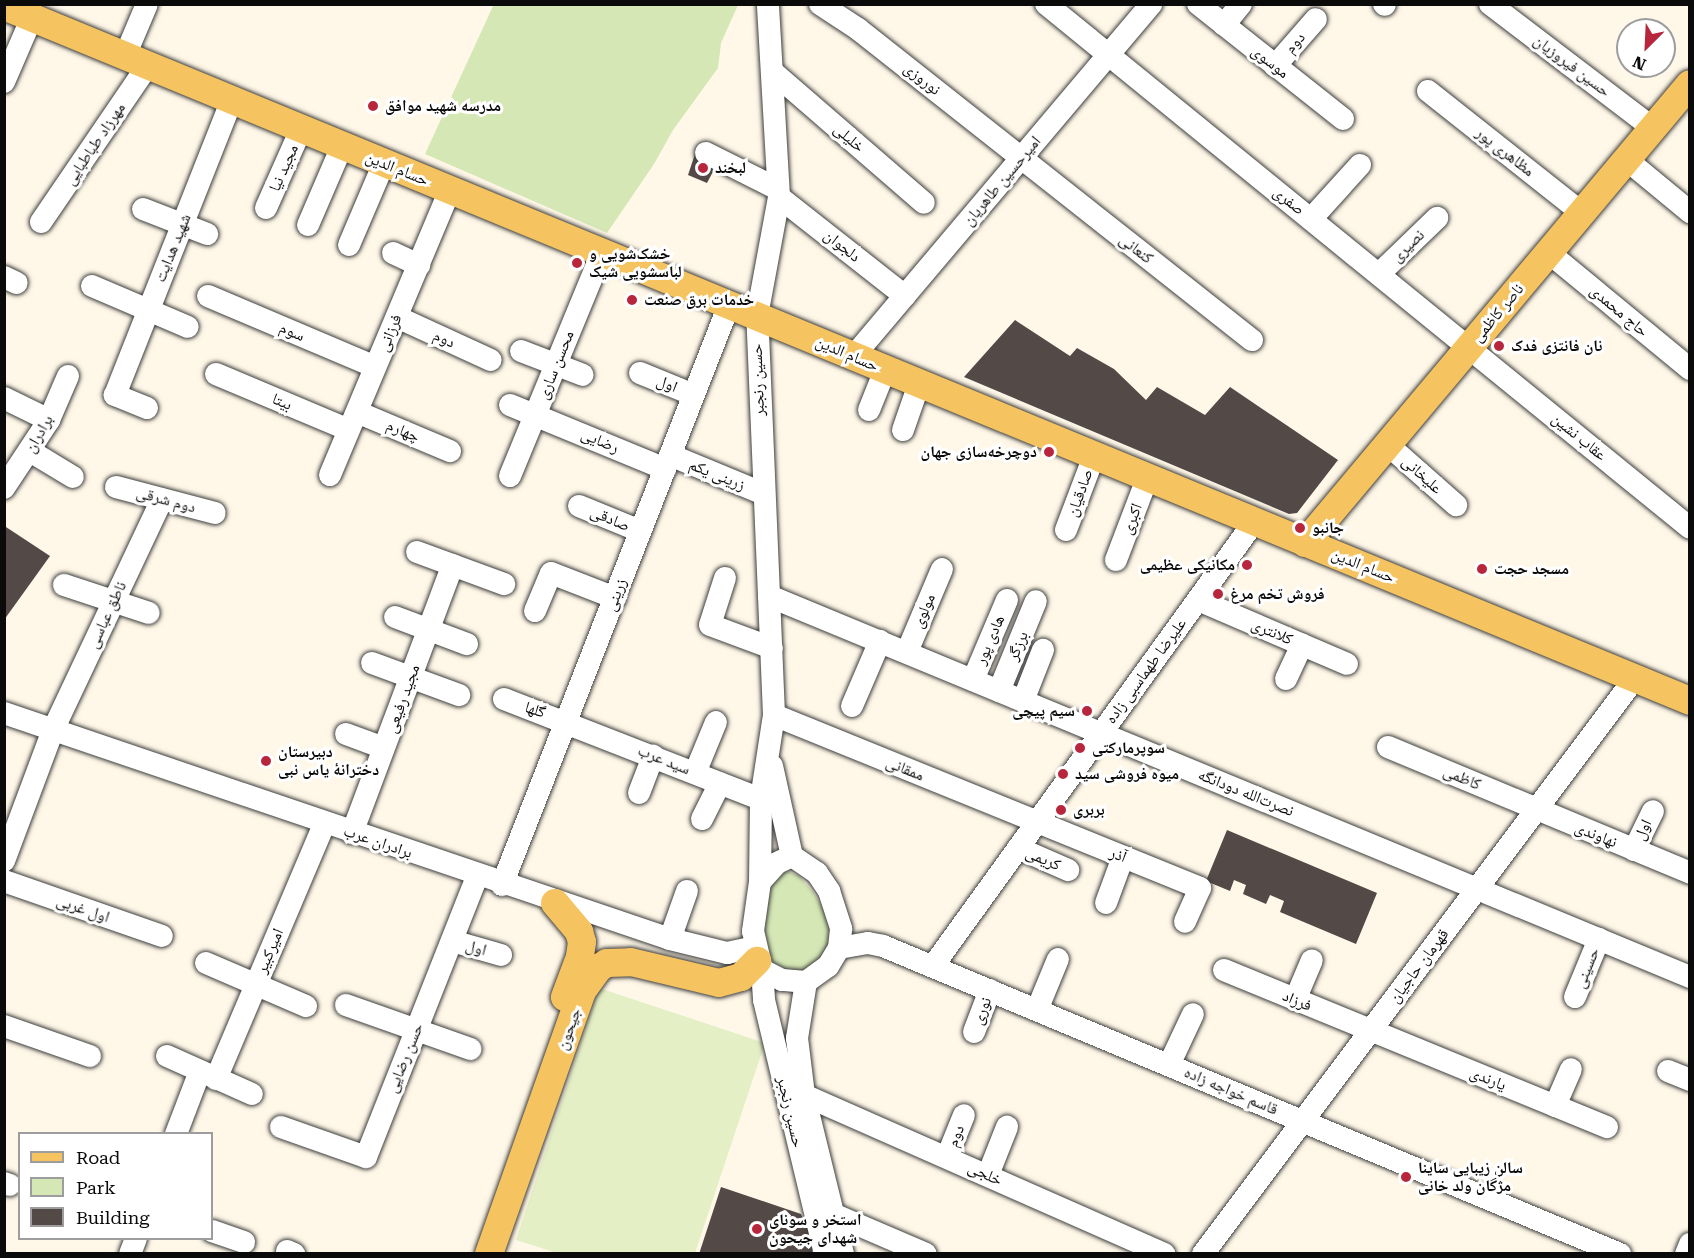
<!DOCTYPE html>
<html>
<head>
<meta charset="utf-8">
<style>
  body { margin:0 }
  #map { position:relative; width:1694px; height:1258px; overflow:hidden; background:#fff8e8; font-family:"Roboto Serif","Noto Naskh Arabic",serif }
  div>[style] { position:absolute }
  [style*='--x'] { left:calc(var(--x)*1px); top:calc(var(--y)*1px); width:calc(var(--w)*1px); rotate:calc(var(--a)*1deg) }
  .green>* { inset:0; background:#d4e7b4 }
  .pitch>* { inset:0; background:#e4efc5 }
  .building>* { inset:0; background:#534a47 }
  .roads { filter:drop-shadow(0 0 2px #3d3d3d) drop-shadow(0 0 2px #3d3d3d) }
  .minor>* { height:22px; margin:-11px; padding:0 11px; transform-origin:11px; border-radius:11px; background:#fff }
  .major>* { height:28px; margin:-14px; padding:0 14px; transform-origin:14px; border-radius:14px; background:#f6c361 }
  .dots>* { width:16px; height:16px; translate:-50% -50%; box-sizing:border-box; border:3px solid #fff; border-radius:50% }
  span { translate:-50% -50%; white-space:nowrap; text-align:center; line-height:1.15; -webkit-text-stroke:6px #fff; paint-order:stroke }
  .street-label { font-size:16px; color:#0a0a0a }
  .poi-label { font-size:16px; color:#0a0a0a; font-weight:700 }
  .left { translate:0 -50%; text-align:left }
  .right { translate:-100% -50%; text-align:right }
  .frame { position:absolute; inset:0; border:6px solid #0a0a0a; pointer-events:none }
  .legend { position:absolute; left:18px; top:1132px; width:195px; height:108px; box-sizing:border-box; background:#fff; border:2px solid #9d9d9d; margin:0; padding:8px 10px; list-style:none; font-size:18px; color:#0a0a0a }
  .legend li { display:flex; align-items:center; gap:12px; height:30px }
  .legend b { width:30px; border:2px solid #9d9d9d }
  .north { position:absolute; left:1616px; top:18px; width:60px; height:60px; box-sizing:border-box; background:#fff; border:2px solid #9d9d9d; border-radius:50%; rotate:204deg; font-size:16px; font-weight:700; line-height:24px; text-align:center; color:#0a0a0a }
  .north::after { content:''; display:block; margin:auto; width:21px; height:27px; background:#b7263c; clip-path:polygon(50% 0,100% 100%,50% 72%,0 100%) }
</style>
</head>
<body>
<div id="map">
  <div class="green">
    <i style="clip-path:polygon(494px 4px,738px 5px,721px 43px,718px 68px,673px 130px,654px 164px,607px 233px,425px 154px)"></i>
    <i style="clip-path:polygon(787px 871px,799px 876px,813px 892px,833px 925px,831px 952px,802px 971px,783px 969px,774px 963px,765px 949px,760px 915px,770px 879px)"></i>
  </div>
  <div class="pitch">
    <i style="clip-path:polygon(599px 988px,765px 1043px,695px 1253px,557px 1253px,516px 1240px)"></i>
  </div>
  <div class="building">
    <i style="clip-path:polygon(695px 154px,717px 164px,707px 183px,688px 175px)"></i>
    <i style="clip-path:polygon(1015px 320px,1070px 356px,1077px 348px,1114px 369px,1146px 400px,1157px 387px,1205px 415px,1230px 387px,1338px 460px,1297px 513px,1289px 514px,964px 377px)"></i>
    <i style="clip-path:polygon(6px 527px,50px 556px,4px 620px,4px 529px)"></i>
    <i style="clip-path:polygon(1227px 830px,1377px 893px,1356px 944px,1280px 912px,1284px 901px,1270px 895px,1266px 904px,1243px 894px,1246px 885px,1234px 880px,1230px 891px,1206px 881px)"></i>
    <i style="clip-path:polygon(721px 1187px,801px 1214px,815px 1244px,811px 1254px,699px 1254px)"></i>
  </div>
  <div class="roads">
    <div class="minor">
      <i style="--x:820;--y:4;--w:45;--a:33.3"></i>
      <i style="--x:858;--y:29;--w:502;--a:38.29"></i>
      <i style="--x:1046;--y:4;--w:830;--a:39.13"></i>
      <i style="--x:1198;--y:4;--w:185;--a:38.4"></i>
      <i style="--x:1384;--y:4;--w:1;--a:45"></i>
      <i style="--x:1490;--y:4;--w:205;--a:37.3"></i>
      <i style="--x:1224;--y:25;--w:27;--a:-51"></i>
      <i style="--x:125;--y:56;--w:56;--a:-67.1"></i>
      <i style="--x:1275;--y:66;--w:62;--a:-48.9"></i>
      <i style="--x:774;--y:73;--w:198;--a:40.9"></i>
      <i style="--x:4;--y:82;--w:71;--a:-66.7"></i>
      <i style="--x:1428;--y:91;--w:196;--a:38.4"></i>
      <i style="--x:706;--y:153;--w:80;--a:26.6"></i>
      <i style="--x:1627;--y:160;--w:82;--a:39.5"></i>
      <i style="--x:779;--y:197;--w:160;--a:38.2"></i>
      <i style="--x:266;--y:208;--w:86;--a:-66.1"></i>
      <i style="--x:143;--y:209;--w:69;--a:21.3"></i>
      <i style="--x:1311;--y:219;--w:73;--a:-47.8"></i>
      <i style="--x:41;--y:222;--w:190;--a:-55.7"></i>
      <i style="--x:308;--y:225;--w:86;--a:-66.7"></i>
      <i style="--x:349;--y:245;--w:89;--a:-66.9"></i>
      <i style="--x:1548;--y:252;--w:184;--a:39.5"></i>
      <i style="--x:393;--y:253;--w:29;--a:25"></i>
      <i style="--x:1379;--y:274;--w:81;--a:-44"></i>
      <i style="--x:4;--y:277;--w:14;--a:25"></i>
      <i style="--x:92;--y:286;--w:104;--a:23.1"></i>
      <i style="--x:208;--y:296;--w:181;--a:23"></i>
      <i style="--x:397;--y:317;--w:103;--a:24.6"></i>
      <i style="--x:521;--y:351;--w:66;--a:21.2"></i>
      <i style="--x:853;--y:357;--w:462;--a:-49.8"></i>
      <i style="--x:640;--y:373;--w:58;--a:22.2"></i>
      <i style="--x:216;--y:374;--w:144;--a:22.8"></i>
      <i style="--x:4;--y:398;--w:50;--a:26.1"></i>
      <i style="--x:510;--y:405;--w:168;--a:22.4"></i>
      <i style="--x:147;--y:408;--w:35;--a:-158"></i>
      <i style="--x:115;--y:395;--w:317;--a:-68.4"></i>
      <i style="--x:869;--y:410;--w:43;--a:-68.2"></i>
      <i style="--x:357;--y:412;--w:101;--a:22.8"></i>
      <i style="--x:903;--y:430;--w:49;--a:-70.8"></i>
      <i style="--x:1388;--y:445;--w:91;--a:41.4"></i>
      <i style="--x:30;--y:451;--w:50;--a:31.2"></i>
      <i style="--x:670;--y:455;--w:102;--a:22.5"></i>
      <i style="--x:330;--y:475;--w:309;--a:-67.2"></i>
      <i style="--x:510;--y:476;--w:241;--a:-67.6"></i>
      <i style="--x:116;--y:487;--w:102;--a:14.7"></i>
      <i style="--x:4;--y:488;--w:82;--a:-56.5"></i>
      <i style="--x:49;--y:420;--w:48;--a:-66.6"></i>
      <i style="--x:579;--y:506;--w:66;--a:22.3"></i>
      <i style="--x:1066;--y:530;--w:79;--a:-69.3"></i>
      <i style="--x:417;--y:552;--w:93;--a:20.2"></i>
      <i style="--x:1116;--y:560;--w:87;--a:-69.1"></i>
      <i style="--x:725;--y:578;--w:49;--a:107.7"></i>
      <i style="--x:710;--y:625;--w:66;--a:20.4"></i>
      <i style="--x:64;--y:585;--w:89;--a:18.2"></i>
      <i style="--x:769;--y:596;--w:997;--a:22.47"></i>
      <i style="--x:1198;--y:600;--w:162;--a:23.2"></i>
      <i style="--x:535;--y:611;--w:41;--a:-67.2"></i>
      <i style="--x:551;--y:573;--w:69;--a:21.3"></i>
      <i style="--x:395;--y:617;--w:77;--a:20.6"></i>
      <i style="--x:907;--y:652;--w:90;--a:-67.1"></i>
      <i style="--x:372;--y:663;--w:93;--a:20.2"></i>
      <i style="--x:1286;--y:679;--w:38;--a:-65"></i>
      <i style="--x:973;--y:680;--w:87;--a:-67"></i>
      <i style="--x:999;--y:691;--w:97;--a:-67.7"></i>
      <i style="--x:504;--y:699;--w:276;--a:21.3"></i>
      <i style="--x:1023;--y:701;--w:55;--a:-68.6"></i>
      <i style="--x:852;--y:706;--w:71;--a:-66.7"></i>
      <i style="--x:4;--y:713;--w:703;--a:18.74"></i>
      <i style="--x:670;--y:939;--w:59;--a:13.8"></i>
      <i style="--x:727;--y:953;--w:29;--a:-12"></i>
      <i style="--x:774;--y:715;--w:460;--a:22.1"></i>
      <i style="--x:1200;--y:888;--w:37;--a:114"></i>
      <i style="--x:346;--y:734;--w:40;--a:20.2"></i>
      <i style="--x:1388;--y:747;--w:327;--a:22.6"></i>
      <i style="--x:772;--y:766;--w:92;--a:77.5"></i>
      <i style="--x:695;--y:773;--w:55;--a:-67.6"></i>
      <i style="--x:639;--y:793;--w:40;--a:-69"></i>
      <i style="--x:702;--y:819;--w:40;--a:-63.4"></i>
      <i style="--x:352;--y:833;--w:286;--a:-69.4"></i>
      <i style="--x:1018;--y:848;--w:55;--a:23.7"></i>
      <i style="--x:1634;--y:850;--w:43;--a:-64"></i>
      <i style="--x:792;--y:856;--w:30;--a:34"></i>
      <i style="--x:817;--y:873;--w:22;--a:56"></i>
      <i style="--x:829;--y:891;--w:40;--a:72"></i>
      <i style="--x:841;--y:929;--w:19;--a:96"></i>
      <i style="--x:839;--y:948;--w:21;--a:121"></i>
      <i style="--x:828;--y:966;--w:27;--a:144"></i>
      <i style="--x:806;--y:982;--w:24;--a:-175"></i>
      <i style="--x:782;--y:980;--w:22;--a:-153"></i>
      <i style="--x:762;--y:970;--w:40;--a:-103"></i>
      <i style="--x:753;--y:931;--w:49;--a:-81.9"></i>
      <i style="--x:760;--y:882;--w:25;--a:-48"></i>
      <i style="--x:777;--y:863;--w:17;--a:-25"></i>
      <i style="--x:4;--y:861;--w:140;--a:-69.5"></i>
      <i style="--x:53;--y:730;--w:255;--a:-64.7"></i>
      <i style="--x:4;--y:881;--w:167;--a:19.2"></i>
      <i style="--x:760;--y:882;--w:83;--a:-89.3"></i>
      <i style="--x:761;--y:799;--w:85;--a:-81.2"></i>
      <i style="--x:774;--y:715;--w:399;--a:-92.4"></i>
      <i style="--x:757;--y:316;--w:121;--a:-79.5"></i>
      <i style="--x:779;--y:197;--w:193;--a:-93.3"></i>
      <i style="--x:502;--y:885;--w:623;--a:-68.63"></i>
      <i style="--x:1106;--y:903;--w:49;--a:-69.7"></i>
      <i style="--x:670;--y:939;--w:51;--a:-70.5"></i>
      <i style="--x:452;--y:941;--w:51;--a:15.9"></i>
      <i style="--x:839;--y:948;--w:29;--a:-10"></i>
      <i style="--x:868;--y:943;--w:15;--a:11"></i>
      <i style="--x:883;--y:946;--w:799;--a:22.68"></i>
      <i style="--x:206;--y:963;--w:109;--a:23.3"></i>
      <i style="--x:933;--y:966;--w:548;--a:-54.13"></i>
      <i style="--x:762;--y:970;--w:30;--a:86"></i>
      <i style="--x:764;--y:1000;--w:261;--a:76.5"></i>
      <i style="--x:1224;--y:970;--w:414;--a:22.3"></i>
      <i style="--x:806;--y:982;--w:57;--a:99.1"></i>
      <i style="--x:797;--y:1038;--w:57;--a:83"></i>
      <i style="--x:804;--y:1095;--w:164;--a:76.2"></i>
      <i style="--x:1575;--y:997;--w:63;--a:-67.5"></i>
      <i style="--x:1295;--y:1000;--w:43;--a:-67"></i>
      <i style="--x:346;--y:1005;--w:132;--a:19.5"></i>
      <i style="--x:1037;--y:1010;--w:55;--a:-67.6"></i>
      <i style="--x:4;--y:1026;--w:91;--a:19.2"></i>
      <i style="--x:974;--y:1032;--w:45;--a:-69.1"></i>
      <i style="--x:167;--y:1056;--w:93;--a:24.1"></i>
      <i style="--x:1169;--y:1065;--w:56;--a:-64.8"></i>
      <i style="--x:1668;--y:1071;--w:24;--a:22"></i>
      <i style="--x:216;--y:1079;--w:277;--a:-67"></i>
      <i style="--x:804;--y:1095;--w:394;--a:23.8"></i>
      <i style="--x:1555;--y:1106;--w:40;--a:-66.6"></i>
      <i style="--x:281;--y:1127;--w:90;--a:19.4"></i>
      <i style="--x:366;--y:1157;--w:302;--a:-68.4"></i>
      <i style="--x:176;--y:1134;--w:67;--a:-69.1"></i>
      <i style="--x:947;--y:1157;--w:45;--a:-68"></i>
      <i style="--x:988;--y:1175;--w:52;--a:-68.4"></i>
      <i style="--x:4;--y:1183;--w:6;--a:18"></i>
      <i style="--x:833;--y:1214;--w:101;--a:23.3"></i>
      <i style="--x:212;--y:1231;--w:34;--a:19"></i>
      <i style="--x:287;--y:1251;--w:8;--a:23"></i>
      <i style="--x:130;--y:1254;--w:17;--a:-69"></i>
      <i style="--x:1203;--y:1254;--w:720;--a:-53.13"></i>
      <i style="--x:1686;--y:1254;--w:11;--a:-68"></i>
    </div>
    <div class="major">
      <i style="--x:4;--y:6;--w:1824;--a:22.4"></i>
      <i style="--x:1305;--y:543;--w:599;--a:-50.01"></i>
      <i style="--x:555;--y:903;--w:38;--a:50"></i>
      <i style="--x:579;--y:932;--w:10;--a:73"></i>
      <i style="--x:582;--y:942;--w:15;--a:98"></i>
      <i style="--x:580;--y:957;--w:43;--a:110.6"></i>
      <i style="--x:489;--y:1254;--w:279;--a:-70.5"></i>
      <i style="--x:582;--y:991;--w:29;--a:-54"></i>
      <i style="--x:599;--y:968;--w:9;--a:-32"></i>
      <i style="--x:607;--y:963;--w:24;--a:-2"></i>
      <i style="--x:631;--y:962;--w:90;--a:13.4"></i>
      <i style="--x:719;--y:983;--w:23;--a:-15"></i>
      <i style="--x:741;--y:977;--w:23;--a:-45"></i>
    </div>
  </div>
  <div class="dots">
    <i style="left:373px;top:106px;background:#b7263c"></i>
    <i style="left:703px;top:168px;background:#b7263c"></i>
    <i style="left:577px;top:263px;background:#b7263c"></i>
    <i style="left:632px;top:300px;background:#b7263c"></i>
    <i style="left:1499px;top:346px;background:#b7263c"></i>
    <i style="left:1049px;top:452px;background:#b7263c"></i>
    <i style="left:1300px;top:528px;background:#b7263c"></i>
    <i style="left:1247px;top:565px;background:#b7263c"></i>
    <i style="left:1482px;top:569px;background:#b7263c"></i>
    <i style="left:1218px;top:594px;background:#b7263c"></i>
    <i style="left:1087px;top:711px;background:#b7263c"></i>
    <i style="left:1080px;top:748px;background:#b7263c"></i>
    <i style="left:266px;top:761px;background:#b7263c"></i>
    <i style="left:1063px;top:774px;background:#b7263c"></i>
    <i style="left:1061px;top:810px;background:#b7263c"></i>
    <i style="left:1406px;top:1177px;background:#b7263c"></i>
    <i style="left:757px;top:1229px;background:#b7263c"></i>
  </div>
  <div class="street-label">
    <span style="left:1295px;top:43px;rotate:-49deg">دوم</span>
    <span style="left:1270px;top:62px;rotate:38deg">موسوی</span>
    <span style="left:1572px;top:66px;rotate:37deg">حسین فیروزیان</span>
    <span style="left:922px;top:79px;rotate:38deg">نوروزی</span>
    <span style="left:849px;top:138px;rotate:41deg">خلیلی</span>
    <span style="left:95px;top:144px;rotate:-56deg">مهرزاد طباطبایی</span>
    <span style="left:1505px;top:152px;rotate:38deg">مظاهری پور</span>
    <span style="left:284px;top:168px;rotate:-66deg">مجید نیا</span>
    <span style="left:397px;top:169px;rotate:22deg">حسام الدین</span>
    <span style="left:1002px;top:181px;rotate:-50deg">امیرحسین طاهریان</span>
    <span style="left:1289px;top:201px;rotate:39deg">صفری</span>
    <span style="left:842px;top:246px;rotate:38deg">دلجوان</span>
    <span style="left:1408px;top:246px;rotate:-44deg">نصیری</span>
    <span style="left:173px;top:248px;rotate:-68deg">شهید هدایت</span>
    <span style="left:1136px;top:249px;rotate:38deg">کنعانی</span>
    <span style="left:1619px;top:311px;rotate:40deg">حاج محمدی</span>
    <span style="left:1498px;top:313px;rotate:-50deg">ناصر کاظمی</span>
    <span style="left:292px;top:332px;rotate:23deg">سوم</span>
    <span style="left:390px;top:333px;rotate:-67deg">فرزانی</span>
    <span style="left:444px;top:339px;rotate:24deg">دوم</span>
    <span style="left:847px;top:354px;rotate:23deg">حسام الدین</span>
    <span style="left:556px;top:365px;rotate:-68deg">محسن ساری</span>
    <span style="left:758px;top:380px;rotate:-92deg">حسین رنجبر</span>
    <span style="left:667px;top:384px;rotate:22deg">اول</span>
    <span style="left:282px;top:402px;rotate:23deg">بیتا</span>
    <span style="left:403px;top:431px;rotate:23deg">چهارم</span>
    <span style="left:39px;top:434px;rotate:-60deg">برادران</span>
    <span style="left:1579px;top:437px;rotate:39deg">عقاب نشین</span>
    <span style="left:600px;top:441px;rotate:23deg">رضایی</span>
    <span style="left:717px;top:475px;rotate:22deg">زرینی یکم</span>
    <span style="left:1422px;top:475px;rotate:42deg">علیخانی</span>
    <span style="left:1080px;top:493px;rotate:-70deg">صادقیان</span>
    <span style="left:166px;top:500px;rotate:15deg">دوم شرقی</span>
    <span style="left:610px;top:519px;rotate:23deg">صادقی</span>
    <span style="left:1132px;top:519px;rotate:-69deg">اکبری</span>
    <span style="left:1363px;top:566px;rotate:22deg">حسام الدین</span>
    <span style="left:616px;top:595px;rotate:-69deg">زرینی</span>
    <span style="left:924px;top:611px;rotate:-67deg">مولوی</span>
    <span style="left:107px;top:615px;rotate:-65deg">ناطق عباسی</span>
    <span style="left:1272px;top:632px;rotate:23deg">کلانتری</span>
    <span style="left:990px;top:640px;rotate:-67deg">هادی پور</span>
    <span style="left:1018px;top:646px;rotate:-67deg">برزگر</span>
    <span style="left:1146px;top:671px;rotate:-54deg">علیرضا طهماسبی زاده</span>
    <span style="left:403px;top:699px;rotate:-70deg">مجید رفیعی</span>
    <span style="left:535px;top:710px;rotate:19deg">گلها</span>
    <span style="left:664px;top:760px;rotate:22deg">سید عرب</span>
    <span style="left:905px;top:769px;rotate:22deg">ممقانی</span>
    <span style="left:1462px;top:778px;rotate:23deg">کاظمی</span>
    <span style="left:1246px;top:793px;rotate:22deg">نصرت‌الله دودانگه</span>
    <span style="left:1643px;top:830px;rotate:-65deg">اول</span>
    <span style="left:1596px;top:835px;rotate:22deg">نهاوندی</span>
    <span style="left:378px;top:842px;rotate:19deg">برادران عرب</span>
    <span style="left:1118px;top:855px;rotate:21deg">آذر</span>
    <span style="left:1043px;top:859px;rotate:23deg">کریمی</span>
    <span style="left:83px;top:909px;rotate:19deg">اول غربی</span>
    <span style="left:476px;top:948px;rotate:16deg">اول</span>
    <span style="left:270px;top:951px;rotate:-67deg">امیرکبیر</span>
    <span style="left:1419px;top:966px;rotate:-53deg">قهرمان حاجیان</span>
    <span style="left:1587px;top:968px;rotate:-68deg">حسینی</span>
    <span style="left:1297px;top:1001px;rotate:23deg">فرزاد</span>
    <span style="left:982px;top:1011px;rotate:-69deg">نوری</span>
    <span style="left:569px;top:1029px;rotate:-70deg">جیحون</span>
    <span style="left:405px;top:1058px;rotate:-68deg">حسن رضایی</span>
    <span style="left:1488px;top:1079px;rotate:22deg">یارندی</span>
    <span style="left:1231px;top:1091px;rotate:23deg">قاسم خواجه زاده</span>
    <span style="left:790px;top:1112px;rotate:77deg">حسین رنجبر</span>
    <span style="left:956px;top:1136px;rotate:-69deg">دوم</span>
    <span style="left:985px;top:1174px;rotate:24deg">خلجی</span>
  </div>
  <div class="poi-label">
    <span class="left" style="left:385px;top:106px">مدرسه شهید موافق</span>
    <span class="left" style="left:715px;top:168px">لبخند</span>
    <span class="left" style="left:589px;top:263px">خشک‌شویی و<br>لباسشویی شیک</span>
    <span class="left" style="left:644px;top:300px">خدمات برق صنعت</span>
    <span class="left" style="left:1511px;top:346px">نان فانتزی فدک</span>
    <span class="right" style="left:1037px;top:452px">دوچرخه‌سازی جهان</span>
    <span class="left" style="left:1312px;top:528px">جانبو</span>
    <span class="right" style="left:1235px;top:565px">مکانیکی عظیمی</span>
    <span class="left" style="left:1494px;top:569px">مسجد حجت</span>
    <span class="left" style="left:1230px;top:594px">فروش تخم مرغ</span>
    <span class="right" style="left:1075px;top:711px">سیم پیچی</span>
    <span class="left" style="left:1092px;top:748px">سوپرمارکتی</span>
    <span class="left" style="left:278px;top:761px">دبیرستان<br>دخترانهٔ یاس نبی</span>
    <span class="left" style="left:1075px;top:774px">میوه فروشی سید</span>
    <span class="left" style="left:1073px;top:810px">بربری</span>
    <span class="left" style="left:1418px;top:1177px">سالن زیبایی ساینا<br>مژگان ولد خانی</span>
    <span class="left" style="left:769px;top:1229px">استخر و سونای<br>شهدای جیحون</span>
  </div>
  <div class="frame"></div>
  <ul class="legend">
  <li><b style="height:8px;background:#f6c361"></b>Road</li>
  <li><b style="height:16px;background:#d4e7b4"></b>Park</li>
  <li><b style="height:16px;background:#534a47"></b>Building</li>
  </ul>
  <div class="north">N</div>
</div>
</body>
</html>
